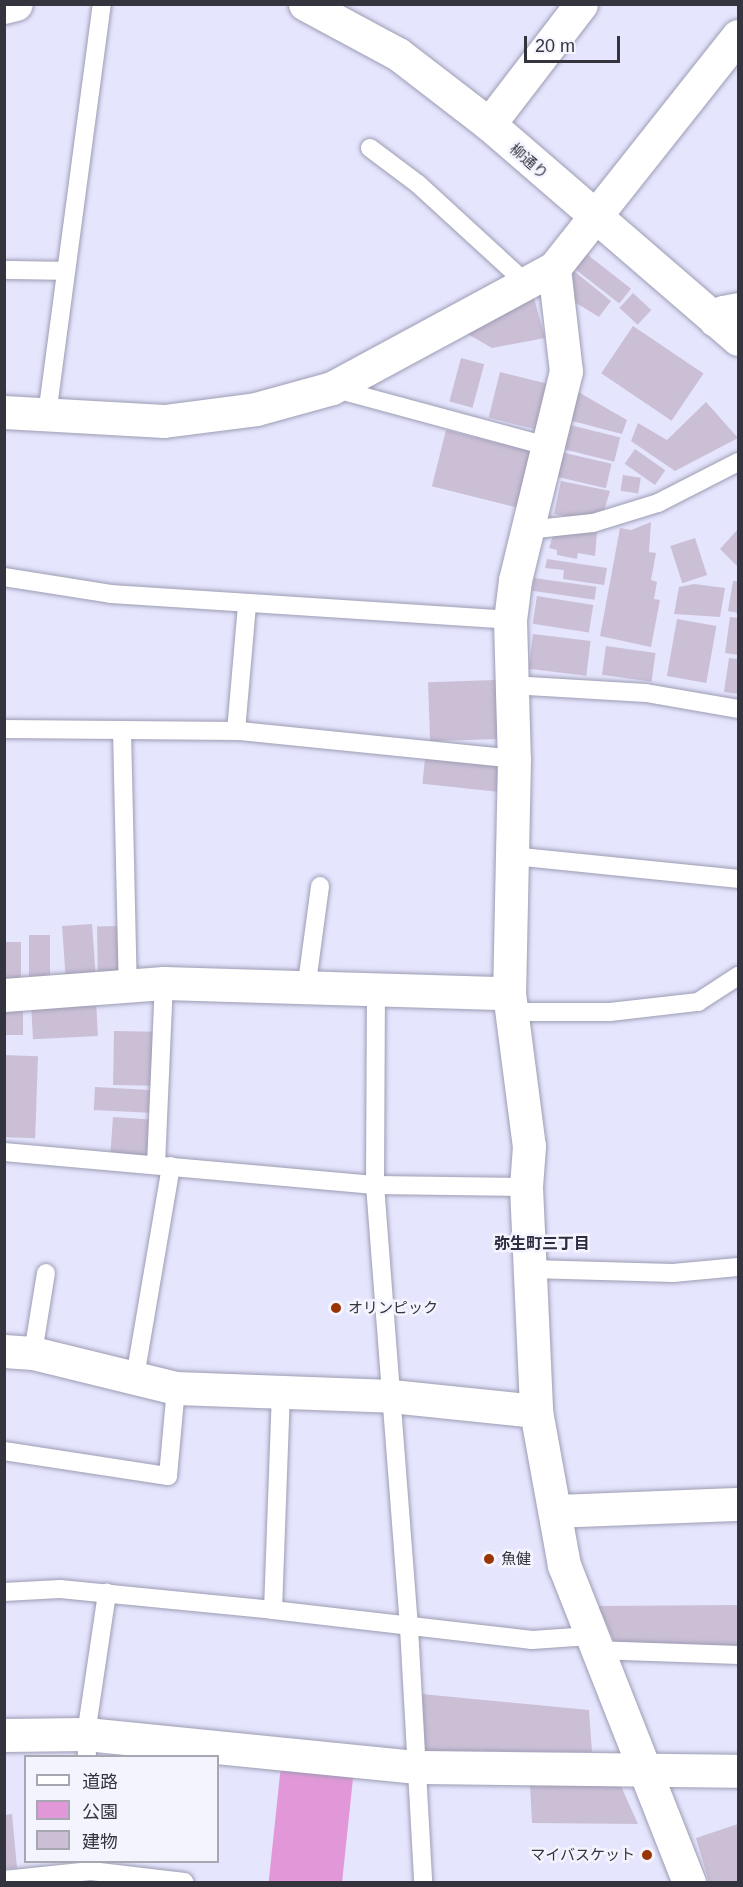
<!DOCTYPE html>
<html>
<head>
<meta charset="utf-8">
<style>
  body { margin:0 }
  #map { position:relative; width:743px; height:1887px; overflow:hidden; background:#e5e5fe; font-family:Arial,"Noto Sans JP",sans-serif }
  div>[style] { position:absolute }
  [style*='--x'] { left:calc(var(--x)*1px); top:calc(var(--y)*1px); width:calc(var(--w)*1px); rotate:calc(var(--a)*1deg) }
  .green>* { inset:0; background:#e298d8; transform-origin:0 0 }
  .building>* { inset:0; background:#cbbfd6; transform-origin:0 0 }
  .roads { filter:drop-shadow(0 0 2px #9c9cb3) drop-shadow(0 0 2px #9c9cb3) }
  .service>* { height:18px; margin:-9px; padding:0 9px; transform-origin:9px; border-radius:9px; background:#fff }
  .minor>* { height:33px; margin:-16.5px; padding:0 16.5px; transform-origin:16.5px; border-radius:16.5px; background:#fff }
  .tertiary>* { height:33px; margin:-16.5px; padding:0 16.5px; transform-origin:16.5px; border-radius:16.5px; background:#fff }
  .dots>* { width:16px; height:16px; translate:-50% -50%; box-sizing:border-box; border:3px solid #f4f4fe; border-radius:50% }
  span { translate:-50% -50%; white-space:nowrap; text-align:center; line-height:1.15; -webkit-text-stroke:5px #f4f4fe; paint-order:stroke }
  .street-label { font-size:15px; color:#34343e }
  .poi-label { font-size:15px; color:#34343e }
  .left { translate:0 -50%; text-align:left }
  .right { translate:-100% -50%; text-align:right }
  .neighbourhood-label { font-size:16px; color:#2e2d40; font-weight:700 }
  .frame { position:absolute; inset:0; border:6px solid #34343e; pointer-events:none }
  .legend { position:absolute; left:24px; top:1755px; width:195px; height:108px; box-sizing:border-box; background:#f4f4fe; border:2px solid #a7a7b1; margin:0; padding:8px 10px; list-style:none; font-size:18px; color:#34343e }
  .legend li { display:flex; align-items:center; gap:12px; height:30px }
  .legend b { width:30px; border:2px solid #a7a7b1 }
  .scale { position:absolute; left:524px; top:36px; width:96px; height:27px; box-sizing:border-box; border:3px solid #34343e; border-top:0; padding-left:8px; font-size:18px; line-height:21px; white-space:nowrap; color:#34343e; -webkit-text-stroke:4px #f4f4fe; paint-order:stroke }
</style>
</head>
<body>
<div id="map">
  <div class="green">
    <i style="left:281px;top:1765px;width:73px;height:117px;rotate:6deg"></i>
  </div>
  <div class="building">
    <i style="left:579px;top:248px;width:66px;height:19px;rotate:38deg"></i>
    <i style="clip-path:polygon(570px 268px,611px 301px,599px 317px,568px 298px)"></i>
    <i style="left:633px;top:293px;width:25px;height:20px;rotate:43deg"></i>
    <i style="clip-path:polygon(534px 298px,545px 338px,492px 348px,464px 332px)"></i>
    <i style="left:633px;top:326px;width:85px;height:57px;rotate:34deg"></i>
    <i style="left:461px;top:358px;width:24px;height:45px;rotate:15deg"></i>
    <i style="left:500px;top:372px;width:50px;height:47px;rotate:14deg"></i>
    <i style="clip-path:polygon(573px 389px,627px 420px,622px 434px,565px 419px)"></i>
    <i style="clip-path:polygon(706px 402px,738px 438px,675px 471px,631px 441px,638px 423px,667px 440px)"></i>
    <i style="left:562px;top:423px;width:60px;height:25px;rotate:14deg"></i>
    <i style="left:446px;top:430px;width:88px;height:58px;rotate:14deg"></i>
    <i style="left:635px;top:449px;width:37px;height:18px;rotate:35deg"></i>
    <i style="left:556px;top:451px;width:57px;height:25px;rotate:13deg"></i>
    <i style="left:623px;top:475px;width:18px;height:16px;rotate:9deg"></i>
    <i style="clip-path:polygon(561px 481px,610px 491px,604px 511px,574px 518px,554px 514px)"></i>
    <i style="clip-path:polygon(651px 522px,649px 552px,656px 553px,651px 580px,657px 582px,654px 599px,660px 600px,651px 647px,600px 636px,620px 528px,631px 530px)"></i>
    <i style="clip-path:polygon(738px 529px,738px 567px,720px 549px)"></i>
    <i style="clip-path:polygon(597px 531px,595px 556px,578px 553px,577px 559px,557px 555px,557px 550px,549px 548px,553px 536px)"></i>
    <i style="left:695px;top:538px;width:39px;height:26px;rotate:72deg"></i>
    <i style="clip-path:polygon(547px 559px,607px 568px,604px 585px,563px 579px,564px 570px,545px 568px)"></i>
    <i style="left:534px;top:578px;width:63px;height:13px;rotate:8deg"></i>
    <i style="clip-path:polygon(733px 581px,738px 581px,738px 613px,728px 611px)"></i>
    <i style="clip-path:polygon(694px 584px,725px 588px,720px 617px,674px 614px,679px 587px)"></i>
    <i style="left:537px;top:596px;width:57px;height:28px;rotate:9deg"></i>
    <i style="clip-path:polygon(730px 617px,738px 618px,738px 655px,725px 653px)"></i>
    <i style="left:677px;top:619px;width:40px;height:58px;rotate:10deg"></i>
    <i style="left:533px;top:634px;width:58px;height:35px;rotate:7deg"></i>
    <i style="left:606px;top:646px;width:50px;height:29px;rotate:8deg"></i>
    <i style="clip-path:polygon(729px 658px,738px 659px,738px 694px,724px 692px)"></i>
    <i style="left:496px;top:680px;width:59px;height:68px;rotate:88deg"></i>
    <i style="left:425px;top:759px;width:80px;height:25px;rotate:6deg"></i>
    <i style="left:92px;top:924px;width:49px;height:30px;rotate:86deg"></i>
    <i style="left:119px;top:926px;width:49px;height:22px;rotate:89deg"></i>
    <i style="left:29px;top:935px;width:21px;height:46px"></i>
    <i style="left:4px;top:942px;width:17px;height:42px"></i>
    <i style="left:96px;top:1000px;width:36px;height:65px;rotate:87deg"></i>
    <i style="left:4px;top:1011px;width:19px;height:24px"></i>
    <i style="left:114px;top:1031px;width:44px;height:54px;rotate:1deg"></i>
    <i style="left:4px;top:1055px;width:34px;height:82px;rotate:2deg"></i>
    <i style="left:95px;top:1087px;width:55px;height:23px;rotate:3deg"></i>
    <i style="left:113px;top:1117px;width:41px;height:36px;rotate:4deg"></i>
    <i style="clip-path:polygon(738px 1605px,738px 1646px,615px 1643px,598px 1606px)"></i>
    <i style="clip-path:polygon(422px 1694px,589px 1710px,592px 1752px,422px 1751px)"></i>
    <i style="clip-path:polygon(530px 1784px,620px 1784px,638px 1824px,532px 1823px)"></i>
    <i style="clip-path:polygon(12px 1814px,17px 1868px,4px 1869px,4px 1815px)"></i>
    <i style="clip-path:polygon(738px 1824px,738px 1882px,709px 1882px,696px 1838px)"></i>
  </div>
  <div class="roads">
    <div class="service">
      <i style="--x:370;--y:148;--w:60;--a:36.9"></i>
      <i style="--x:418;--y:184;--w:147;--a:42.5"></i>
      <i style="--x:4;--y:270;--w:61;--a:0.9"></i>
      <i style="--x:332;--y:388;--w:223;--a:15.1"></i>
      <i style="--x:47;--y:415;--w:415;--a:-82.4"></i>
      <i style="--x:527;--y:530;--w:66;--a:-6.1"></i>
      <i style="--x:593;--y:523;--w:68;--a:-17.1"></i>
      <i style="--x:658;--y:503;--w:90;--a:-27.1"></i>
      <i style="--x:4;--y:577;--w:108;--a:9"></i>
      <i style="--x:111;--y:594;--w:400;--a:3.7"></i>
      <i style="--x:511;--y:685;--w:135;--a:3.4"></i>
      <i style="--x:646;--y:693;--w:93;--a:9.9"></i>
      <i style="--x:4;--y:729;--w:236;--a:0.5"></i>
      <i style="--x:240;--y:731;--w:275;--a:5.8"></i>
      <i style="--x:122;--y:730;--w:255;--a:88.7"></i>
      <i style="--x:236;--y:731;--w:127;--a:-85"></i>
      <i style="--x:513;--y:856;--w:226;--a:5.8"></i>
      <i style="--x:376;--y:989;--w:196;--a:90.3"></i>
      <i style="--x:375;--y:1185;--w:444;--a:85.6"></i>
      <i style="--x:409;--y:1628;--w:254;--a:86.8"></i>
      <i style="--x:306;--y:990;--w:105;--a:-82.3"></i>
      <i style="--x:514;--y:1012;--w:96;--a:0"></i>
      <i style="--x:610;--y:1012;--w:89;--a:-6.5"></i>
      <i style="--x:698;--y:1002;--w:48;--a:-33"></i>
      <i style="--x:4;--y:1152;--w:372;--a:5.1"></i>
      <i style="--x:375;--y:1185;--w:151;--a:0.8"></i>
      <i style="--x:156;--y:1165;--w:182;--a:-87.5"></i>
      <i style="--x:530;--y:1269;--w:143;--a:1.6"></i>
      <i style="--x:673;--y:1273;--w:65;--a:-5.3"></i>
      <i style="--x:33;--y:1353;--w:81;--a:-80.8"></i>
      <i style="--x:135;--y:1377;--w:214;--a:-80.3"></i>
      <i style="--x:4;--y:1451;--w:166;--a:8.7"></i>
      <i style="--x:168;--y:1476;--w:88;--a:-84.8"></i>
      <i style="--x:4;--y:1592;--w:56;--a:-3.1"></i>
      <i style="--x:60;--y:1589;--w:214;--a:5.6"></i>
      <i style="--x:273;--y:1610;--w:218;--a:-87.9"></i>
      <i style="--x:273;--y:1610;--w:261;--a:6.6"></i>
      <i style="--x:532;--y:1640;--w:58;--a:-3.9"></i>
      <i style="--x:595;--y:1650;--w:143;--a:2"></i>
      <i style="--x:87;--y:1756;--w:22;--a:-93"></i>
      <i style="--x:86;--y:1734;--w:143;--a:-81.5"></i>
      <i style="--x:4;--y:1880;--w:87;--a:-5.9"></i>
      <i style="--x:91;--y:1871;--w:94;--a:6.7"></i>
    </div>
    <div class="minor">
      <i style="--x:489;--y:124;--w:151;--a:-52.5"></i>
      <i style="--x:554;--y:268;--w:104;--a:83.4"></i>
      <i style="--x:566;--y:371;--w:215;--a:103.7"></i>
      <i style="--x:515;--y:580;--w:40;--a:97.1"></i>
      <i style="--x:510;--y:620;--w:139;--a:88.4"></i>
      <i style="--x:514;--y:759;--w:234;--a:91.2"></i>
      <i style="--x:509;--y:993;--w:154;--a:82.6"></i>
      <i style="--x:529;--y:1146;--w:41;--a:94.2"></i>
      <i style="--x:526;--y:1187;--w:224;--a:87.4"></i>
      <i style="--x:536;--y:1411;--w:157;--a:79.7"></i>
      <i style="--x:564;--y:1565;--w:341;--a:68.5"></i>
      <i style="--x:715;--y:320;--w:11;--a:-45"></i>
      <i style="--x:723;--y:312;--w:15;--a:-11"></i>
      <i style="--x:4;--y:412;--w:160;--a:3.2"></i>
      <i style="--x:164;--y:421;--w:93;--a:-7.4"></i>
      <i style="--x:256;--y:409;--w:79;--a:-15.4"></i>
      <i style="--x:332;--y:388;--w:252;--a:-28.4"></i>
      <i style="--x:554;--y:268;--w:296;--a:-51.6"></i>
      <i style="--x:4;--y:995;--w:160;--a:-4.3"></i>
      <i style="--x:164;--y:983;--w:345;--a:1.7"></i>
      <i style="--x:4;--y:1351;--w:29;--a:4"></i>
      <i style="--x:33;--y:1353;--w:147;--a:13.8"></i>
      <i style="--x:176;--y:1388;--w:215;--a:2.1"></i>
      <i style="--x:391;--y:1396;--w:146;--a:5.9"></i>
      <i style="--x:555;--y:1511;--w:183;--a:-2.2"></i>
      <i style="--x:4;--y:1735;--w:82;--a:-0.7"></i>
      <i style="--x:86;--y:1734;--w:333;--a:5.7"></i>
      <i style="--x:417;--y:1767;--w:321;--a:0.7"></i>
    </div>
    <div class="tertiary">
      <i style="--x:305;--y:4;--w:106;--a:28.3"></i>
      <i style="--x:398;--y:54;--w:115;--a:37.6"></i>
      <i style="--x:489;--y:124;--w:329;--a:40.8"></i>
      <i style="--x:4;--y:7;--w:12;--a:-14"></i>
    </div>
  </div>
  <div class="dots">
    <i style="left:336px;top:1308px;background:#993502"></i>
    <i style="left:489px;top:1559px;background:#993502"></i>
    <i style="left:647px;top:1855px;background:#993502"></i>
  </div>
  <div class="street-label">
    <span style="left:529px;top:161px;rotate:41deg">柳通り</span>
  </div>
  <div class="poi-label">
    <span class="left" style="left:348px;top:1308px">オリンピック</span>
    <span class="left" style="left:501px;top:1559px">魚健</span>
    <span class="right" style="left:635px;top:1855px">マイバスケット</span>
  </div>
  <div class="neighbourhood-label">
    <span style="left:542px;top:1244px">弥生町三丁目</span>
  </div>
  <div class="frame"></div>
  <ul class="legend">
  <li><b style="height:8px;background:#fff"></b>道路</li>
  <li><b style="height:16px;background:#e298d8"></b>公園</li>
  <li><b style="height:16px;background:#cbbfd6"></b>建物</li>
  </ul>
  <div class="scale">20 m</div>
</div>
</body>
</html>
